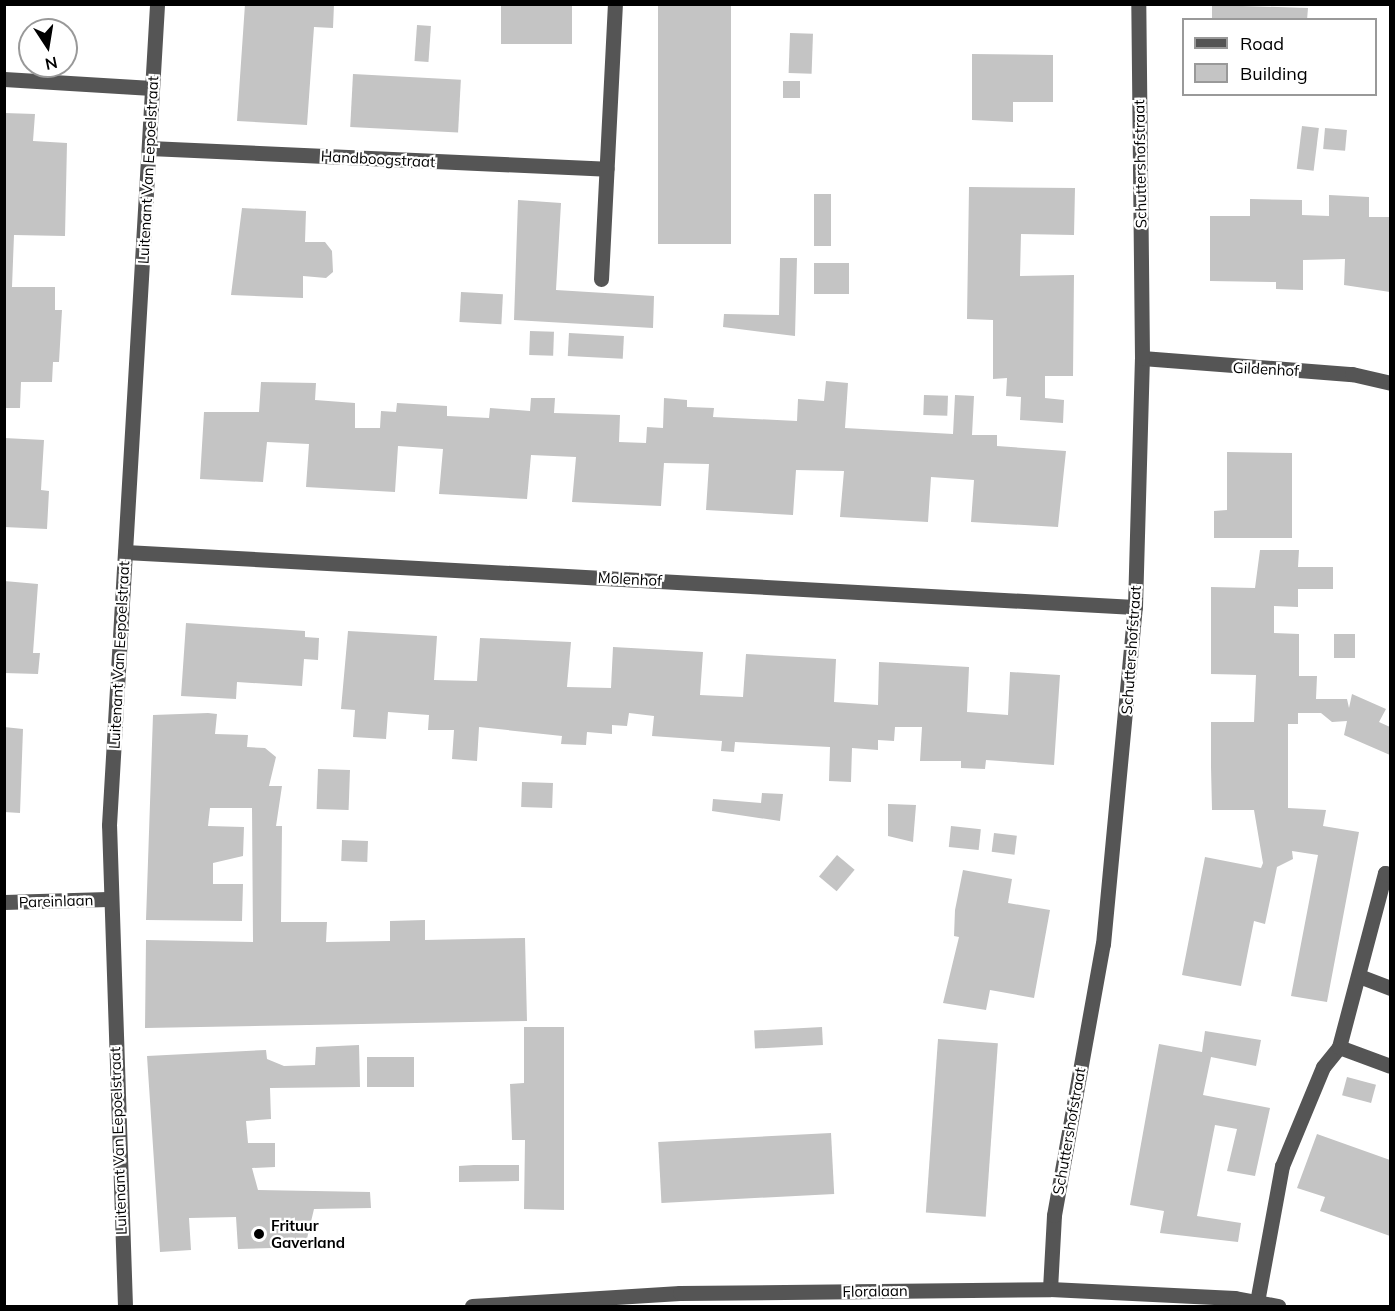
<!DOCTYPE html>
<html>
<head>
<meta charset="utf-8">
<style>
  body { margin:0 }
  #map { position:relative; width:1395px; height:1311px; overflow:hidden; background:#fff; font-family:Mulish,sans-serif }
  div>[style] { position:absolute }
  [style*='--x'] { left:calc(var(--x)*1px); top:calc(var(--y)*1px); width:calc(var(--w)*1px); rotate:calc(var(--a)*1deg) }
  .building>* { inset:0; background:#c4c4c4; transform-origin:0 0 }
  .minor>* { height:15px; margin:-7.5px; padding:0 7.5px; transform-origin:7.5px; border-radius:7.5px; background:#555 }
  .dots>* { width:16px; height:16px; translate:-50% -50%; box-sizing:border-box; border:3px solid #fff; border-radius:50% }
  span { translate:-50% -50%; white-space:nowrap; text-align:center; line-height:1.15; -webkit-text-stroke:4.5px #fff; paint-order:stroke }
  .street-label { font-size:15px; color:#000 }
  .poi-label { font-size:15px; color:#000; font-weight:700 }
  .left { translate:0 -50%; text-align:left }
  .frame { position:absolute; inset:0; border:6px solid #000; pointer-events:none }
  .legend { position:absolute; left:1182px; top:18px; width:195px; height:78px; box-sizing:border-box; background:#fff; border:2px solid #999; margin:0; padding:8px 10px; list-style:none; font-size:18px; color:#000 }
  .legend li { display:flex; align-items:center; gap:12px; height:30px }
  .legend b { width:30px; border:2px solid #999 }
  .north { position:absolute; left:18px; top:18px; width:60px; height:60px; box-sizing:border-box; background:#fff; border:2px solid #999; border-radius:50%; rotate:168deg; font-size:16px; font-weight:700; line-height:24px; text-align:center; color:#000 }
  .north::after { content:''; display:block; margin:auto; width:21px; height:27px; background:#000; clip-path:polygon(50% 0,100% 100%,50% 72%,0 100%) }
</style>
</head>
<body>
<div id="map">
  <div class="building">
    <i style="clip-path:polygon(245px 4px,334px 4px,333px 28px,314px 27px,307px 125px,237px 121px)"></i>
    <i style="left:501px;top:4px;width:71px;height:40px"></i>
    <i style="left:658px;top:4px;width:73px;height:240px"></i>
    <i style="clip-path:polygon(1212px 5px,1308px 8px,1307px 20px,1212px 20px)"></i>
    <i style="left:417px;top:25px;width:14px;height:36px;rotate:4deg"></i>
    <i style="left:790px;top:33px;width:23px;height:40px;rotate:2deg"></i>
    <i style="clip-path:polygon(972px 54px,1053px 55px,1053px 102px,1013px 102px,1013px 122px,972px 120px)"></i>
    <i style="left:353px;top:74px;width:108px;height:53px;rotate:3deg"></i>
    <i style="left:783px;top:81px;width:17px;height:17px"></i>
    <i style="clip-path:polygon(4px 113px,35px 114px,33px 141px,67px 143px,65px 236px,14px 235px,12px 287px,55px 287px,55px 310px,62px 310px,59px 362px,53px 362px,52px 382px,21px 382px,20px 408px,4px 408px)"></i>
    <i style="left:1302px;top:126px;width:17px;height:43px;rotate:7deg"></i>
    <i style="left:1325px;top:128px;width:22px;height:21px;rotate:5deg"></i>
    <i style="clip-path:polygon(969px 187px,1075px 188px,1074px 235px,1021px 234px,1020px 276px,1074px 275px,1073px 376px,1045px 376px,1045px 398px,1064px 400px,1063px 423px,1020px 420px,1021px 397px,1006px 396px,1007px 378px,993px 379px,993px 320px,967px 319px)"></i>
    <i style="left:814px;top:194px;width:17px;height:52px"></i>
    <i style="clip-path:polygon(1329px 195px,1369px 197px,1369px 217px,1390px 217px,1390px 292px,1344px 285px,1345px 259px,1303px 260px,1303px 290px,1276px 289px,1276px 282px,1210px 281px,1210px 216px,1250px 216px,1250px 199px,1302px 200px,1302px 215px,1329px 216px)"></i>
    <i style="clip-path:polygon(518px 200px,561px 203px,556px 290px,654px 296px,653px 328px,514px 320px)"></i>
    <i style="clip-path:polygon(242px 208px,306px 211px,305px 242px,325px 242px,332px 251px,333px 272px,326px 278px,303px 276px,303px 298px,231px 295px)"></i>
    <i style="clip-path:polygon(780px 258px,797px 258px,795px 336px,723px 327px,724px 314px,779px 315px)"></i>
    <i style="left:814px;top:263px;width:35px;height:31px"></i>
    <i style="left:461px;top:292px;width:42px;height:30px;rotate:3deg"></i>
    <i style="left:530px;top:331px;width:24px;height:24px;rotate:2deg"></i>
    <i style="left:569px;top:333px;width:55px;height:23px;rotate:3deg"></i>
    <i style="clip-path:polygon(826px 381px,848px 383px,845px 428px,953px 434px,955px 395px,974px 396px,972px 435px,997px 435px,997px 446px,1066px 451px,1058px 527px,971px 522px,974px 480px,931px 477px,928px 522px,840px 517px,844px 471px,796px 470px,793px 515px,706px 510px,709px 464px,664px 463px,661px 506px,572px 502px,576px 457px,531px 455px,527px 499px,439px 494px,443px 449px,398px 446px,395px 492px,306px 487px,309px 444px,267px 442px,263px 482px,200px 479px,204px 412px,259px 412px,261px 382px,316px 383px,315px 400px,355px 403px,355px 428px,380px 428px,381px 411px,396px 412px,397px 403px,447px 406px,447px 416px,489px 418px,490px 408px,530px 411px,531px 398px,555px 398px,554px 413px,620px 415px,619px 442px,646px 443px,647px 427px,663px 428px,664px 398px,687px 400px,687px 407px,714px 408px,713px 417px,797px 421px,798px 399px,824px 401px)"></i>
    <i style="left:924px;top:395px;width:24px;height:20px;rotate:2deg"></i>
    <i style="clip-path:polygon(4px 438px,44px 440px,41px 490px,49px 491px,47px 529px,4px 527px)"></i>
    <i style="clip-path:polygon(1227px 452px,1292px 453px,1292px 538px,1214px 538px,1214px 511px,1227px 510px)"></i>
    <i style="clip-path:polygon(1260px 550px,1299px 550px,1298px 567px,1333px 567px,1333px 589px,1298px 589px,1298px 607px,1274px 606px,1274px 633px,1299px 634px,1299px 676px,1317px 676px,1316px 699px,1347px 699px,1349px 708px,1352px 694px,1386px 709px,1379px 722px,1390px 727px,1390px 755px,1344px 735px,1347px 721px,1332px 722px,1321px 713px,1298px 713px,1298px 724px,1288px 724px,1288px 808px,1326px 810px,1323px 826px,1359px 832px,1327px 1002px,1291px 996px,1318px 855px,1292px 851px,1293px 859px,1277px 867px,1265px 924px,1254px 921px,1241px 986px,1182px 975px,1205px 857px,1261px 868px,1263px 863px,1254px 810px,1212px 810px,1211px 767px,1211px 722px,1254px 722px,1256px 675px,1211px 674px,1211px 587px,1255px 588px)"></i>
    <i style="clip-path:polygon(4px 581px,38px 584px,33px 653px,40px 653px,38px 674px,4px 673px)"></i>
    <i style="clip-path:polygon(186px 623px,305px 631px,305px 637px,319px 638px,318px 660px,304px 659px,302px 686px,237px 682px,236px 699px,181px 696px)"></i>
    <i style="clip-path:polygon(348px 631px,437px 636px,434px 680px,477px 681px,480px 638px,571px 642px,567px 687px,611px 688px,613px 647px,703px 652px,700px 695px,721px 696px,743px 697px,746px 654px,836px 659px,834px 702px,878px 705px,879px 662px,969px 667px,967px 712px,1008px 715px,1010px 672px,1060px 675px,1054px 765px,986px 760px,985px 769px,961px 768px,961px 761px,920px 761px,922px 727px,895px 727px,894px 741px,878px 740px,878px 750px,852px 748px,851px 782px,829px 781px,830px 747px,735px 742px,734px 752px,721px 751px,722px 741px,652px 736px,654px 716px,629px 713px,627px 726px,612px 725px,612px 734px,587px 732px,586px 745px,561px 744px,562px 736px,479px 727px,477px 761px,452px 759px,454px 730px,428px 730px,429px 715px,388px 712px,386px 739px,353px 737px,355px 710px,341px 709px)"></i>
    <i style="left:1334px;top:634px;width:21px;height:24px"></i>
    <i style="clip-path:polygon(208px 713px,217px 714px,215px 734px,248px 735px,247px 747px,265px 748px,276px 757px,269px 786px,282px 786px,276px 826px,282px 826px,281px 922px,327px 922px,326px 942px,390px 941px,390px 921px,425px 920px,425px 940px,525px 938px,527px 1021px,145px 1028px,146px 940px,253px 942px,252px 808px,210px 808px,208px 826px,244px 827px,243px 856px,213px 863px,213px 884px,243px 884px,242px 921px,146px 920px,153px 715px)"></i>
    <i style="clip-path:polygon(4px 727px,23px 729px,20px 813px,4px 812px)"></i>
    <i style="left:318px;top:769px;width:32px;height:40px;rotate:2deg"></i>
    <i style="left:522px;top:782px;width:31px;height:25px;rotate:2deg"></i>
    <i style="clip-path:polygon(762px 793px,783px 794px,780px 821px,712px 811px,713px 799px,761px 803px)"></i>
    <i style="clip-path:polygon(888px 804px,916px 805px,913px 842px,888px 836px)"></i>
    <i style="left:951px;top:826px;width:30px;height:21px;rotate:6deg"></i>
    <i style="left:994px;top:833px;width:23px;height:19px;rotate:7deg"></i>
    <i style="left:342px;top:840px;width:26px;height:21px;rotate:2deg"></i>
    <i style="left:837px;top:855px;width:23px;height:28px;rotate:40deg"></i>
    <i style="clip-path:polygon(963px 870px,1012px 879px,1008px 903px,1050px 910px,1034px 998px,990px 990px,986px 1010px,943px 1003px,959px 937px,954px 936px,955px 910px)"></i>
    <i style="clip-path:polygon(524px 1027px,564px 1027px,564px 1210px,524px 1209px,525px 1140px,512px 1140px,510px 1084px,524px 1083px)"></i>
    <i style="left:822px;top:1027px;width:18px;height:68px;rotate:87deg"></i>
    <i style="clip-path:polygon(1205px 1031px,1261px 1040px,1256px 1066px,1211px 1057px,1203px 1095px,1270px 1108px,1255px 1176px,1227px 1171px,1237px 1129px,1215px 1125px,1197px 1216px,1241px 1223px,1238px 1242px,1160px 1233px,1164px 1211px,1130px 1205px,1159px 1044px,1202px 1052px)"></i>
    <i style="left:938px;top:1039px;width:60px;height:174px;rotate:4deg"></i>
    <i style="clip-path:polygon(359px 1045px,360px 1087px,270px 1088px,271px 1119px,246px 1121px,248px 1143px,275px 1143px,275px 1167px,252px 1168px,258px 1190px,370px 1192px,371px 1208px,314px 1209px,305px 1247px,238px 1249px,236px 1217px,189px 1218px,191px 1250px,160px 1252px,147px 1056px,266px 1050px,267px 1059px,284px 1066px,315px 1065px,316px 1047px)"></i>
    <i style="left:367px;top:1057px;width:47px;height:30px"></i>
    <i style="left:1347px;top:1077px;width:30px;height:19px;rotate:15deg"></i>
    <i style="left:831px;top:1133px;width:61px;height:173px;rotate:87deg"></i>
    <i style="clip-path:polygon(1317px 1134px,1390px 1160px,1390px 1236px,1320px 1211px,1325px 1197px,1297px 1188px)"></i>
    <i style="clip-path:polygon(474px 1165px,519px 1165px,519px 1181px,459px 1182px,459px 1166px)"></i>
  </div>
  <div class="minor">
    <i style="--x:4;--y:79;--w:148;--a:3.5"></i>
    <i style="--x:149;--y:148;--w:458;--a:2.6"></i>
    <i style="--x:601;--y:279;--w:275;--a:-87.1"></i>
    <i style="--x:1142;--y:358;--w:211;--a:4.4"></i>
    <i style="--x:1352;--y:374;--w:39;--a:13"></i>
    <i style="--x:125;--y:552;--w:1011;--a:3.12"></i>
    <i style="--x:4;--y:902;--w:104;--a:-1.7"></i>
    <i style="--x:1359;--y:976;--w:33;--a:21"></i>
    <i style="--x:1339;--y:1047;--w:54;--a:20.4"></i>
    <i style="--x:1050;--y:1289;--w:74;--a:-86.9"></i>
    <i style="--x:1054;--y:1215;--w:275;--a:-79.8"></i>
    <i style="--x:1103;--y:944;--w:339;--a:-84.6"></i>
    <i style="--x:1135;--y:607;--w:249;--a:-88.4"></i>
    <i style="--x:1142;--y:358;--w:354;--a:-90.6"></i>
    <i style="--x:1257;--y:1302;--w:138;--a:-79.6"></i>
    <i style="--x:1282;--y:1166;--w:107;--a:-67.5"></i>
    <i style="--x:1323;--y:1067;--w:26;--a:-51"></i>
    <i style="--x:1339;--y:1047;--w:180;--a:-75.2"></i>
    <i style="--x:1385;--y:873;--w:5;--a:22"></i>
    <i style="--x:125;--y:1306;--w:481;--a:-91.9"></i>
    <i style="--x:109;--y:825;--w:822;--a:-86.65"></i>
    <i style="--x:472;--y:1306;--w:208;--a:-3.6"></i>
    <i style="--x:680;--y:1293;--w:370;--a:-0.6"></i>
    <i style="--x:1050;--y:1289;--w:185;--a:2.8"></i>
    <i style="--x:1235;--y:1298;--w:44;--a:10.5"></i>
  </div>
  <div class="dots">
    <i style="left:259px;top:1234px;background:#000"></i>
  </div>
  <div class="street-label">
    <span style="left:378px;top:159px;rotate:3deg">Handboogstraat</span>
    <span style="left:1140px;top:164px;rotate:-91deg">Schuttershofstraat</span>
    <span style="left:148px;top:170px;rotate:-87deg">Luitenant Van Eepoelstraat</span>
    <span style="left:1266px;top:369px;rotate:3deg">Gildenhof</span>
    <span style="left:630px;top:579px;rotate:3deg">Molenhof</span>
    <span style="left:1131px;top:650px;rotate:-86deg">Schuttershofstraat</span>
    <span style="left:119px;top:655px;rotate:-87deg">Luitenant Van Eepoelstraat</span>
    <span style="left:56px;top:901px;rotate:-2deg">Pareinlaan</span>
    <span style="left:1069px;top:1131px;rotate:-80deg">Schuttershofstraat</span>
    <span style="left:118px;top:1141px;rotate:-92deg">Luitenant Van Eepoelstraat</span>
    <span style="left:875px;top:1291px;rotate:-1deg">Floralaan</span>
  </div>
  <div class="poi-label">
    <span class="left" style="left:271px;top:1234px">Frituur<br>Gaverland</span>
  </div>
  <div class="frame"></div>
  <ul class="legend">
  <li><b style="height:8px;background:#555"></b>Road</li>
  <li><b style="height:16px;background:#c4c4c4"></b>Building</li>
  </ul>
  <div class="north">N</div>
</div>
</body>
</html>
